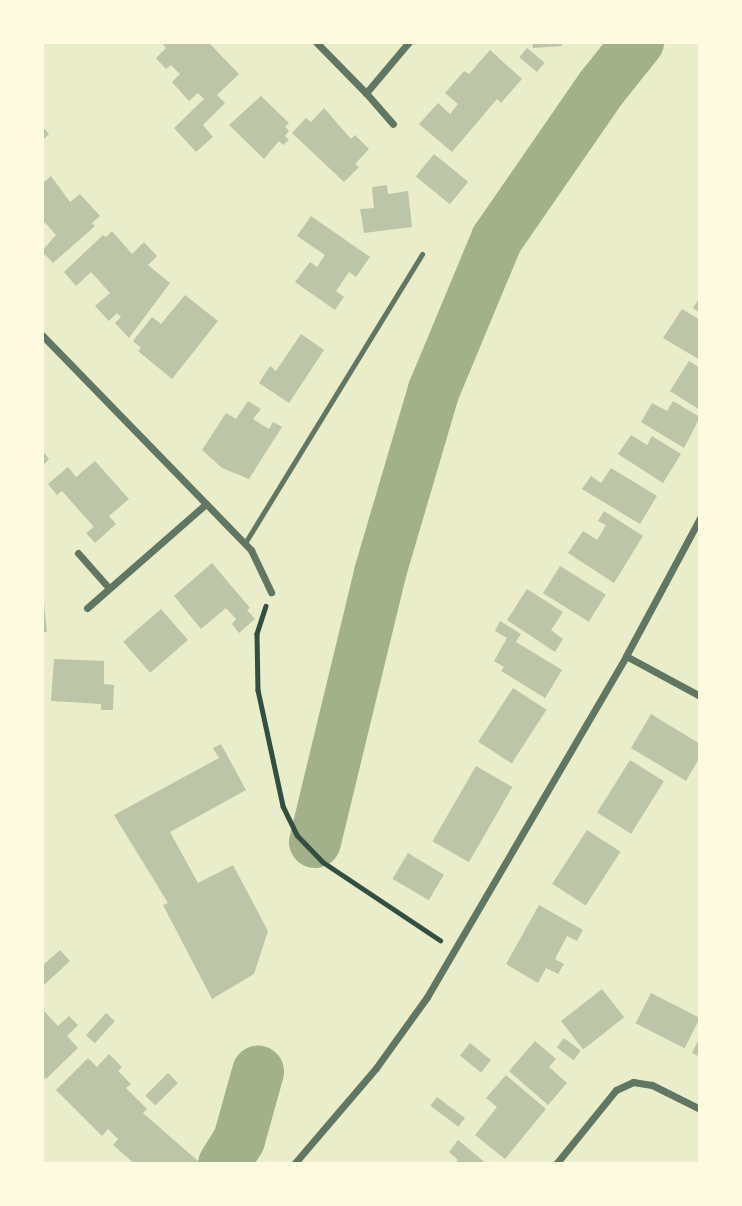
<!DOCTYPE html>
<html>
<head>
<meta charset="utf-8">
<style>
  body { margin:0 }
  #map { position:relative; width:742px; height:1206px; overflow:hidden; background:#e9edc9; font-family:Rubik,sans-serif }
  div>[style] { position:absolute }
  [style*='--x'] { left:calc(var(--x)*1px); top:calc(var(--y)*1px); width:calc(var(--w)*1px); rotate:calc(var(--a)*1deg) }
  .river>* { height:52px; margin:-26px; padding:0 26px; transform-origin:26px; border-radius:26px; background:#a3b18a }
  .building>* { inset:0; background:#bcc5a7; transform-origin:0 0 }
  .path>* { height:4.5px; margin:-2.25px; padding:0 2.25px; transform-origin:2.25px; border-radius:2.25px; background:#344e41 }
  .service>* { height:5px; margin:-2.5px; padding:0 2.5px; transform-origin:2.5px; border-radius:2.5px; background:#617663 }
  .minor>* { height:7px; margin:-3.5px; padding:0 3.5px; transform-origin:3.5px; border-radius:3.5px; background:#617663 }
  span { translate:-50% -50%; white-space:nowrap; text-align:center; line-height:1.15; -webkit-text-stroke:5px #fefae0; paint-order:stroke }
  .frame { position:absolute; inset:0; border:44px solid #fefae0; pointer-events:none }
</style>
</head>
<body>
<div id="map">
  <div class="river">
    <i style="--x:315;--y:842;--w:277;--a:-76.4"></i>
    <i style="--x:380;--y:573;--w:191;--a:-73.6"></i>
    <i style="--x:434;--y:390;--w:164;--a:-67.4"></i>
    <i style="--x:497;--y:239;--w:185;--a:-55.4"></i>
    <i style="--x:602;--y:87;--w:58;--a:-51.3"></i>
    <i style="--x:224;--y:1164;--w:28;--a:-58"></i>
    <i style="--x:239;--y:1140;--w:71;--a:-74.4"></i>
  </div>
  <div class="building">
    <i style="clip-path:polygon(161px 42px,208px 42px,239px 74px,217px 95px,225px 103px,203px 125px,213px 137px,196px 152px,174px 128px,204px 99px,198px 93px,189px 101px,172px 82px,180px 74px,171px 65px,166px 69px,156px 58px,166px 48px)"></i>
    <i style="clip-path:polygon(532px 42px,562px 42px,562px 46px,533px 48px)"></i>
    <i style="left:527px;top:48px;width:23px;height:12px;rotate:40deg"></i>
    <i style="clip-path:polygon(490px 50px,522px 79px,501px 103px,497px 99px,452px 152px,419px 124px,438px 103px,450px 114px,458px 104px,445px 93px,464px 71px,469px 74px)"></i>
    <i style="clip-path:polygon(261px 96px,289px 123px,285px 127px,289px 131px,285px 136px,289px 140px,283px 145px,279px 141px,264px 159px,229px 125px)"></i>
    <i style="clip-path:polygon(324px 108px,351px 139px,355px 135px,369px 149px,355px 164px,359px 167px,344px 182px,292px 133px,306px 118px,311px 122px)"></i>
    <i style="clip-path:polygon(42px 126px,49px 134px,42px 141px)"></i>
    <i style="left:434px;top:154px;width:44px;height:29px;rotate:39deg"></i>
    <i style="clip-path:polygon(51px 176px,70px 202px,80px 194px,100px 216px,92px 223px,95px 226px,53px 263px,42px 251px,56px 235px,42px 219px,42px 184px)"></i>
    <i style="clip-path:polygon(387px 185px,388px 194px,408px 191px,412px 227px,364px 233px,360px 209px,374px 208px,372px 187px)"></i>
    <i style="clip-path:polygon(311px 216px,370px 257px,356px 277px,349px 272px,336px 291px,344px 297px,335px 310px,295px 282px,310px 262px,317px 267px,325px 255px,297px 236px)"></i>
    <i style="clip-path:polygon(112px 231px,132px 254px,144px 242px,157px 256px,148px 265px,170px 283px,129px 338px,115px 323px,121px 317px,117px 313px,109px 321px,95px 306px,110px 293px,91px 272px,76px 286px,64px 272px,103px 235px,106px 237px)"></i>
    <i style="clip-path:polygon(185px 295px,218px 321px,172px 379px,138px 351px,141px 348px,133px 341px,152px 317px,161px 324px)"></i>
    <i style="clip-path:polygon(700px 297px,700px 313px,693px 308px)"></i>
    <i style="clip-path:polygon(682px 309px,700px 320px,700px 360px,663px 338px)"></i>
    <i style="clip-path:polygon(301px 334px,324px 350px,289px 403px,259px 383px,270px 366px,276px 371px)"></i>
    <i style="clip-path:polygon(689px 361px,700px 368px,700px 410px,670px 391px)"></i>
    <i style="clip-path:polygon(248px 401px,261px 409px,253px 419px,269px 429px,273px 422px,282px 427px,249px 479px,222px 468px,202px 450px,226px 413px,236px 419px)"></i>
    <i style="clip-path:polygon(673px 401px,700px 417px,684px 448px,641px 422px,652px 403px,667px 411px)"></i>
    <i style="clip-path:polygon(631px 435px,647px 445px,652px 436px,681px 454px,663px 483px,618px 454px)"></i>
    <i style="clip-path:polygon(42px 450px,49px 459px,42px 466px)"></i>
    <i style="clip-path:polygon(95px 461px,129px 499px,109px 516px,116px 524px,95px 543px,86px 533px,94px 527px,62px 491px,57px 495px,48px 484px,68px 467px,76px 477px)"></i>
    <i style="clip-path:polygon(611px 468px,657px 496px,640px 524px,582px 489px,591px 476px,601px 483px)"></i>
    <i style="clip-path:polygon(604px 511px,643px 536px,614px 583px,568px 553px,583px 531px,597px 540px,606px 525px,598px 521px)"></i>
    <i style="clip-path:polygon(212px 563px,250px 608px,247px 610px,255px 619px,239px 633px,232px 624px,236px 619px,226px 608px,201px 629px,174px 596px)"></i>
    <i style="left:560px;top:566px;width:54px;height:32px;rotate:32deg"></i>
    <i style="clip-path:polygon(527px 589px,563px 612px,551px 630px,563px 639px,555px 652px,507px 620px)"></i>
    <i style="clip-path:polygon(44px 604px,47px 632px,42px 632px,42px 605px)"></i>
    <i style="left:161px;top:609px;width:41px;height:50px;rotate:49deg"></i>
    <i style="clip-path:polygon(500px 621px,521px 634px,516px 642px,562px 670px,545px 698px,501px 671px,504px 667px,494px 661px,507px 638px,495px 631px)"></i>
    <i style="clip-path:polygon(54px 659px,104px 661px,104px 684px,114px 685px,113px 710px,101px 710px,101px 704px,51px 701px)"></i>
    <i style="left:513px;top:688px;width:40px;height:64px;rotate:33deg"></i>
    <i style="clip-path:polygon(651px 714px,700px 744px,700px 757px,686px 781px,631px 748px)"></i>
    <i style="clip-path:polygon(221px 744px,246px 790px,170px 832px,198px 883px,233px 865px,268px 931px,254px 974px,212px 999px,163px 905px,168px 903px,114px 815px,219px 758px,213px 748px)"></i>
    <i style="left:630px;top:760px;width:40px;height:62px;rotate:32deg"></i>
    <i style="left:476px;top:766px;width:42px;height:87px;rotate:30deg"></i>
    <i style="left:587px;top:830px;width:40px;height:64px;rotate:33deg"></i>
    <i style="left:408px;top:853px;width:42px;height:30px;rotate:31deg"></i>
    <i style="clip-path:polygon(539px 905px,583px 930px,577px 941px,567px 936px,555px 959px,564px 964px,558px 974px,546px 968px,538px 983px,506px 964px)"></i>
    <i style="clip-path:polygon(60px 950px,70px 961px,44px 985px,42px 966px)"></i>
    <i style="left:602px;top:989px;width:36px;height:52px;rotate:52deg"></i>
    <i style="left:651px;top:993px;width:55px;height:34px;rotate:27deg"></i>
    <i style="clip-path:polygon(42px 1009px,58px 1026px,69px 1016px,78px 1025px,67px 1036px,78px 1048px,46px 1079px,42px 1075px)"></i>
    <i style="left:106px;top:1013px;width:12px;height:30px;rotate:42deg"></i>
    <i style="clip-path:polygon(700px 1037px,700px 1057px,692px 1053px)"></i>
    <i style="left:564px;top:1038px;width:21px;height:12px;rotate:37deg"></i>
    <i style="clip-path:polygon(535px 1041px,556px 1059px,549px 1067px,567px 1083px,548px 1105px,509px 1071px)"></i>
    <i style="left:470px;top:1043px;width:27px;height:16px;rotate:39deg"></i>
    <i style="clip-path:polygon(109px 1054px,122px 1067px,118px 1071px,131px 1084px,126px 1088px,147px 1109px,143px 1113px,198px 1161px,196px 1164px,135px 1164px,113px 1145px,118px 1139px,108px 1129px,102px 1136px,56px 1090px,88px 1058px,97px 1067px)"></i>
    <i style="left:168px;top:1073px;width:14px;height:32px;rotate:45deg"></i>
    <i style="clip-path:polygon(506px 1075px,546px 1109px,505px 1159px,475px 1135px,497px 1107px,486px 1098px)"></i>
    <i style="left:437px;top:1097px;width:35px;height:11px;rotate:37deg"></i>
    <i style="clip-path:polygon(458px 1140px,487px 1164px,455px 1164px,458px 1160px,449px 1152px)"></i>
  </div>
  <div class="path">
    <i style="--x:266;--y:606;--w:29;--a:108"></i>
    <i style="--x:257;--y:634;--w:56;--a:89"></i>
    <i style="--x:258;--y:690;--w:119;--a:77.8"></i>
    <i style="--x:283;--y:806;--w:32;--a:64"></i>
    <i style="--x:297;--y:835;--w:37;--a:46"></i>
    <i style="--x:323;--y:862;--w:141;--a:33.7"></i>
  </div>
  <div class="service">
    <i style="--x:245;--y:543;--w:339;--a:-58.5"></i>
  </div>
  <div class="minor">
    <i style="--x:316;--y:42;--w:71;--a:45.6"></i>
    <i style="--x:366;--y:93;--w:67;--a:-49.9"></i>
    <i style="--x:366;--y:93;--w:41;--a:48.9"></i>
    <i style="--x:42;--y:335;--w:300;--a:45.8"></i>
    <i style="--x:251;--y:550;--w:47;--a:64.5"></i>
    <i style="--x:78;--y:553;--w:47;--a:48.5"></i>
    <i style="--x:87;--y:608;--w:158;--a:-41.2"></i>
    <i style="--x:626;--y:656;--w:84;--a:28.4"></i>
    <i style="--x:294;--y:1164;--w:126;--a:-49.5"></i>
    <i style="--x:376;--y:1068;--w:87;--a:-54.3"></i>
    <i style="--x:427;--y:997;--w:395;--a:-59.7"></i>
    <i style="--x:626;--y:656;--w:157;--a:-61.8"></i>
    <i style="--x:556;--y:1164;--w:95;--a:-51"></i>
    <i style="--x:616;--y:1090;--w:19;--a:-25"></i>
    <i style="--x:633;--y:1082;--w:19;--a:9"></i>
    <i style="--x:652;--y:1085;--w:54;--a:26.6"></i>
  </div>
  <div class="frame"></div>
</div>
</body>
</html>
